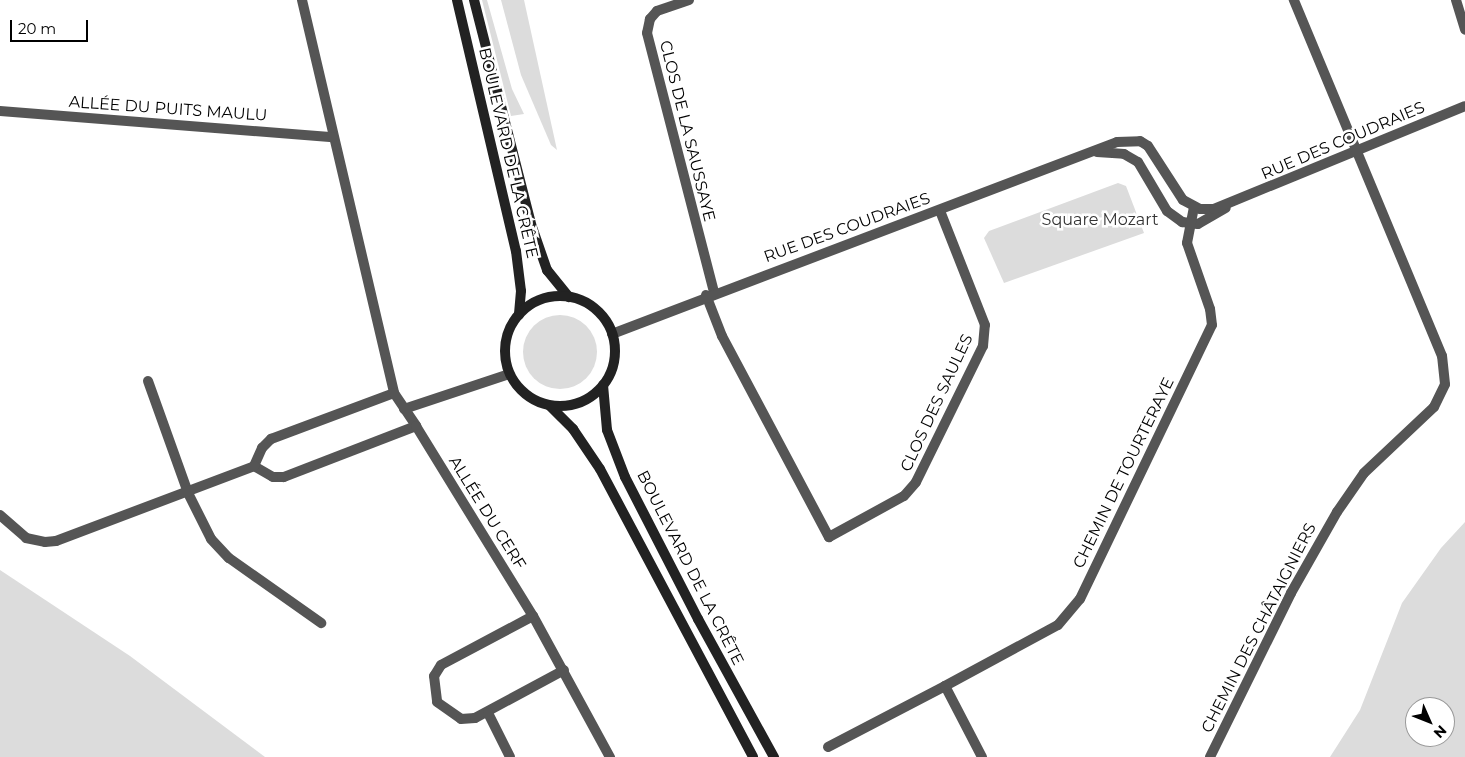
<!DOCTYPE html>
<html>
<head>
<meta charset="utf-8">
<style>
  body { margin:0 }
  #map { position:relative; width:1465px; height:757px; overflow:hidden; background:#fff; font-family:Montserrat,sans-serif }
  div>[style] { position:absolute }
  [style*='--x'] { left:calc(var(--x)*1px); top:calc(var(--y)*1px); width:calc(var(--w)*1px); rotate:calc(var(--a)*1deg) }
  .green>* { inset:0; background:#dcdcdc }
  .round { border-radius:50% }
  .street>* { height:10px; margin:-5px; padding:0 5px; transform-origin:5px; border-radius:5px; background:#555 }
  .secondary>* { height:10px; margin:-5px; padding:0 5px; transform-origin:5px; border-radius:5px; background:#222 }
  .secondary>.ring { margin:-5px; padding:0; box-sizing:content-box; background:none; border:10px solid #222; border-radius:50% }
  span { translate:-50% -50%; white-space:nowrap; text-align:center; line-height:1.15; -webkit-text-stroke:5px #fff; paint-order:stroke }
  .street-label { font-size:16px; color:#000 }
  .park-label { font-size:16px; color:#333 }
  .north { position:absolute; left:1405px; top:697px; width:50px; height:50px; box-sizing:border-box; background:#fff; border:1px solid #999; border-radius:50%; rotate:134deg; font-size:14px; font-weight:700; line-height:20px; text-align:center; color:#000 }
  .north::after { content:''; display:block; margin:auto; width:18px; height:22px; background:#000; clip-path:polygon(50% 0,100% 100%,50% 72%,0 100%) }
  .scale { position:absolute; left:10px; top:20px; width:78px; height:22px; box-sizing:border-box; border:2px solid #000; border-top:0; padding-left:6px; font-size:15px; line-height:18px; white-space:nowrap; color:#000; -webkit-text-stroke:4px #fff; paint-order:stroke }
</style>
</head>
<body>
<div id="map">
  <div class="green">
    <i style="clip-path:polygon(482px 0,487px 0,512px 89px,524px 114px,511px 116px)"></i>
    <i style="clip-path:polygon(501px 0,524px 0,557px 150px,551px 145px,521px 75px)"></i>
    <i style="clip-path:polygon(1118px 183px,1126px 186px,1144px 233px,1004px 283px,984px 238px,989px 231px)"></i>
    <i class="round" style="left:523px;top:315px;width:74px;height:74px"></i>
    <i style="clip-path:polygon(evenodd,1465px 522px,1465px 757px,1330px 757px,1360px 710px,1402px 603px,1441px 548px,1465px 522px,1415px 707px,1445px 707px,1445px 737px,1415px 737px,1415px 707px)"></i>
    <i style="clip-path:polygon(0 570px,130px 656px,265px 757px,0 757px)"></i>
  </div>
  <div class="street">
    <i style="--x:302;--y:0;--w:404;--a:76.8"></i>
    <i style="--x:689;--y:0;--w:34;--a:161"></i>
    <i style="--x:657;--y:11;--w:11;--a:131"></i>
    <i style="--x:650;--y:19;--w:14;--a:102"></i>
    <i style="--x:647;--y:33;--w:268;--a:75.5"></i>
    <i style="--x:1456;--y:0;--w:31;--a:73"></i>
    <i style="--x:0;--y:111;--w:334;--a:4.5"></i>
    <i style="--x:1097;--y:152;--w:27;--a:4"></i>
    <i style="--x:1124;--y:154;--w:16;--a:30"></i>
    <i style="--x:1138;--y:162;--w:57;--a:59.4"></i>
    <i style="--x:1167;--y:211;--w:19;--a:36"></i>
    <i style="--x:1182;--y:222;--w:16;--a:7"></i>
    <i style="--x:1198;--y:224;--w:32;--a:-30"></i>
    <i style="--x:706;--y:295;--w:44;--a:68.7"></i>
    <i style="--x:722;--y:336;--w:228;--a:62"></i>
    <i style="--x:829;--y:537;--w:85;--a:-28.7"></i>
    <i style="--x:904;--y:496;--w:18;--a:-49"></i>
    <i style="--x:916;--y:482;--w:152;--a:-63.8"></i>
    <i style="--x:983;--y:346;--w:21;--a:-85"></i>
    <i style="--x:985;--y:325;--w:123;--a:-111.5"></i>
    <i style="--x:612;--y:334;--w:540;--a:-20.82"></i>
    <i style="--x:1117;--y:142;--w:23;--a:-2"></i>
    <i style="--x:1140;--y:141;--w:9;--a:32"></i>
    <i style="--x:1148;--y:146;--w:64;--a:57.1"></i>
    <i style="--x:1183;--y:200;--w:19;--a:28"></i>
    <i style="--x:1200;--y:209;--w:14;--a:0"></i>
    <i style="--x:1214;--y:209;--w:271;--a:-22.3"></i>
    <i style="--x:148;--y:381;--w:119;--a:70.3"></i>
    <i style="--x:188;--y:493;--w:51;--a:63.4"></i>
    <i style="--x:211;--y:539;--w:26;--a:47"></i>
    <i style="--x:229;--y:558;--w:113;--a:35.2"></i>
    <i style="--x:404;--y:409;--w:111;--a:-18.4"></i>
    <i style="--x:416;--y:426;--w:142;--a:158.9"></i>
    <i style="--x:284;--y:477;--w:11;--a:180"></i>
    <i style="--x:273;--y:477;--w:22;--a:-150"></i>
    <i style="--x:254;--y:466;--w:20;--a:-66"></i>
    <i style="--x:262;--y:448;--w:13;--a:-45"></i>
    <i style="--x:271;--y:439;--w:131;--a:-20.5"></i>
    <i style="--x:394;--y:393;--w:40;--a:56"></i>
    <i style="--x:416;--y:426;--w:223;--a:58.4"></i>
    <i style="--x:533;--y:616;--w:161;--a:61.4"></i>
    <i style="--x:0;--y:515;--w:35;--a:41"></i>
    <i style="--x:26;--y:538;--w:19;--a:12"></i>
    <i style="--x:45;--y:542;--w:11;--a:-5"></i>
    <i style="--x:56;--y:541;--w:212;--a:-20.7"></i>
    <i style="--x:533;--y:616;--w:104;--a:152"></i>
    <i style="--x:441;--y:665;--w:13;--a:122"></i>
    <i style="--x:434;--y:676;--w:26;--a:83"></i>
    <i style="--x:437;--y:702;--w:29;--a:35"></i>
    <i style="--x:461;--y:719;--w:14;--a:-4"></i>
    <i style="--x:475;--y:718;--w:101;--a:-28.3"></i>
    <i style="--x:488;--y:713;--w:49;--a:63.4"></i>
    <i style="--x:828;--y:747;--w:132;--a:-27.5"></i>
    <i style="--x:982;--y:757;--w:80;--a:-117.5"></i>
    <i style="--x:945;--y:686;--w:128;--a:-28.4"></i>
    <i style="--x:1058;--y:625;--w:34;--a:-50"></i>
    <i style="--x:1080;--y:599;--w:304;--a:-64.3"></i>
    <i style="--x:1212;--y:325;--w:16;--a:-97"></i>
    <i style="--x:1210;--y:309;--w:70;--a:-109.2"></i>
    <i style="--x:1187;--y:243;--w:37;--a:-79"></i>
    <i style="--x:1210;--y:757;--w:183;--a:-63.7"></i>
    <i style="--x:1291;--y:593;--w:93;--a:-60.4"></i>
    <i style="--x:1337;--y:512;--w:47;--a:-55.3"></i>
    <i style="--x:1364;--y:473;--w:96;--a:-43.3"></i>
    <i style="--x:1434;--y:407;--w:25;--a:-64"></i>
    <i style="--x:1445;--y:384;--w:28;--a:-96"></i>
    <i style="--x:1442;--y:356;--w:386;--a:-112.6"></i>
  </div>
  <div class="secondary">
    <i style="--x:457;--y:0;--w:258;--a:76.8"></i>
    <i style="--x:516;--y:251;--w:40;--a:82.9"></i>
    <i style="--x:521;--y:291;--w:24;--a:95"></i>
    <i style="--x:474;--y:0;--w:234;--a:75.7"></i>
    <i style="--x:532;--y:227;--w:46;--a:70.8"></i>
    <i style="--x:547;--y:270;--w:35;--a:51"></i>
    <i class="ring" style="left:505px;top:296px;width:100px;height:100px"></i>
    <i style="--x:603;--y:385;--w:45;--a:84.9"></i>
    <i style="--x:607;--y:430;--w:50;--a:69"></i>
    <i style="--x:625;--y:477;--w:160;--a:62.8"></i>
    <i style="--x:698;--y:619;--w:158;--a:61.2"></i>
    <i style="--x:550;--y:406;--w:33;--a:45"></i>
    <i style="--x:573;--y:429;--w:48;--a:56"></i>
    <i style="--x:600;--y:469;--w:326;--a:62"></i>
  </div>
  <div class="street-label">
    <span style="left:168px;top:109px;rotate:4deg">ALLÉE DU PUITS MAULU</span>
    <span style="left:687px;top:131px;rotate:76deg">CLOS DE LA SAUSSAYE</span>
    <span style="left:1343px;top:141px;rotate:-23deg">RUE DES COUDRAIES</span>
    <span style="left:508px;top:153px;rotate:77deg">BOULEVARD DE LA CRÊTE</span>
    <span style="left:847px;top:228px;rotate:-20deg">RUE DES COUDRAIES</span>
    <span style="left:937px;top:403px;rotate:-65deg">CLOS DES SAULES</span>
    <span style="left:1124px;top:473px;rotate:-64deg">CHEMIN DE TOURTERAYE</span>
    <span style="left:487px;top:513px;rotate:58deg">ALLÉE DU CERF</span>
    <span style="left:690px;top:568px;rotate:63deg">BOULEVARD DE LA CRÊTE</span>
    <span style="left:1259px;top:628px;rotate:-63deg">CHEMIN DES CHÂTAIGNIERS</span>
  </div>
  <div class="park-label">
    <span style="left:1100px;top:220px">Square Mozart</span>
  </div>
  <div class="north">N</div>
  <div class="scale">20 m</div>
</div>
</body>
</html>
